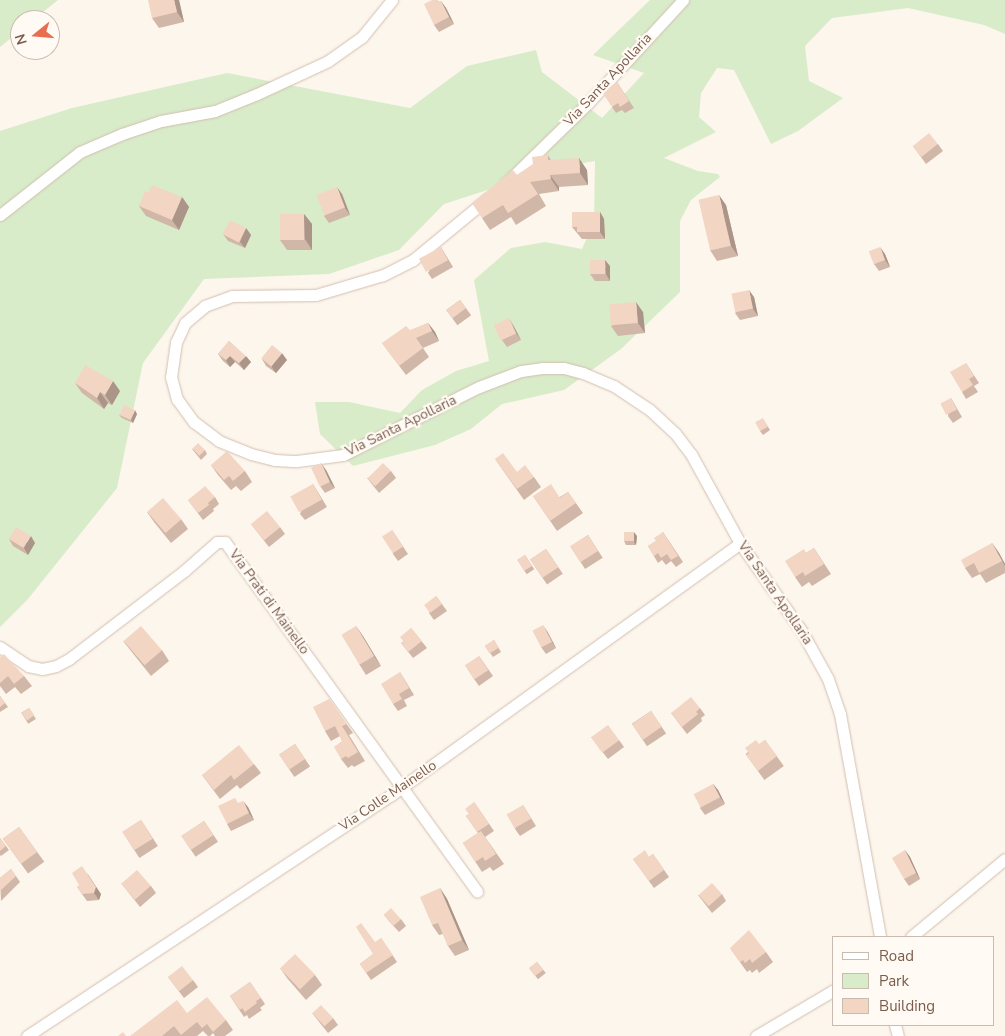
<!DOCTYPE html>
<html>
<head>
<meta charset="utf-8">
<style>
  body { margin:0 }
  #map { position:relative; width:1005px; height:1036px; overflow:hidden; background:#fdf6ec; font-family:"Nunito Sans",sans-serif }
  div>[style] { position:absolute }
  [style*='--x'] { left:calc(var(--x)*1px); top:calc(var(--y)*1px); width:calc(var(--w)*1px); rotate:calc(var(--a)*1deg) }
  .green>* { inset:0; background:#d8ecc9 }
  .roads { filter:drop-shadow(0 0 1px #d1beb0) drop-shadow(0 0 1px #d1beb0) }
  .minor>* { height:11px; margin:-5.5px; padding:0 5.5px; transform-origin:5.5px; border-radius:5.5px; background:#fff }
  .wall>* { inset:0; background:#d1b7a8; transform-origin:0 0 }
  .shaded-wall>* { inset:0; background:#aa9588 }
  .building>* { inset:0; background:#f3d5c3; transform-origin:0 0 }
  span { translate:-50% -50%; white-space:nowrap; text-align:center; line-height:1.15; -webkit-text-stroke:4.5px #fffaf3; paint-order:stroke }
  .street-label { font-size:14px; color:#7a5c4d }
  .legend { position:absolute; left:832px; top:936px; width:162px; height:90px; box-sizing:border-box; background:#fffaf3; border:1px solid #cabbb1; margin:0; padding:6px 9px; list-style:none; font-size:15px; color:#7a5c4d }
  .legend li { display:flex; align-items:center; gap:10px; height:25px }
  .legend b { width:25px; border:1px solid #cabbb1 }
  .north { position:absolute; left:10px; top:10px; width:50px; height:50px; box-sizing:border-box; background:#fffaf3; border:1px solid #cabbb1; border-radius:50%; rotate:253deg; font-size:14px; font-weight:700; line-height:20px; text-align:center; color:#7a5c4d }
  .north::after { content:''; display:block; margin:auto; width:18px; height:22px; background:#e76f51; clip-path:polygon(50% 0,100% 100%,50% 72%,0 100%) }
</style>
</head>
<body>
<div id="map">
  <div class="green">
    <i style="clip-path:polygon(0 0,58px 0,33px 20px,20px 20px,20px 31px,0 47px)"></i>
    <i style="clip-path:polygon(650px 0,1005px 0,1005px 34px,984px 25px,908px 8px,832px 18px,805px 46px,809px 81px,843px 98px,798px 131px,771px 144px,734px 70px,717px 68px,701px 93px,699px 117px,716px 132px,664px 158px,698px 171px,718px 174px,720px 177px,691px 200px,680px 221px,680px 292px,621px 349px,564px 390px,502px 404px,471px 429px,435px 445px,353px 466px,320px 434px,315px 402px,349px 402px,400px 413px,422px 390px,456px 371px,489px 361px,474px 280px,511px 248px,545px 242px,582px 249px,594px 221px,595px 161px,559px 167px,444px 204px,399px 250px,329px 274px,204px 279px,143px 363px,117px 488px,28px 599px,0 627px,0 131px,72px 108px,227px 73px,410px 108px,467px 66px,536px 50px,542px 72px,602px 118px,644px 73px,593px 55px)"></i>
  </div>
  <div class="roads">
    <div class="minor">
      <i style="--x:505;--y:184;--w:116;--a:-44.3"></i>
      <i style="--x:588;--y:103;--w:140;--a:-47.3"></i>
      <i style="--x:487;--y:199;--w:96;--a:140.5"></i>
      <i style="--x:413;--y:260;--w:34;--a:153"></i>
      <i style="--x:383;--y:275;--w:70;--a:163.4"></i>
      <i style="--x:316;--y:295;--w:84;--a:179.3"></i>
      <i style="--x:232;--y:296;--w:29;--a:160"></i>
      <i style="--x:205;--y:306;--w:26;--a:140"></i>
      <i style="--x:185;--y:323;--w:21;--a:115"></i>
      <i style="--x:176;--y:342;--w:35;--a:98"></i>
      <i style="--x:171;--y:377;--w:23;--a:75"></i>
      <i style="--x:177;--y:399;--w:29;--a:54"></i>
      <i style="--x:194;--y:422;--w:31;--a:37"></i>
      <i style="--x:219;--y:441;--w:35;--a:22"></i>
      <i style="--x:251;--y:454;--w:25;--a:14"></i>
      <i style="--x:275;--y:460;--w:22;--a:3"></i>
      <i style="--x:297;--y:461;--w:46;--a:-7.4"></i>
      <i style="--x:343;--y:455;--w:152;--a:-26.6"></i>
      <i style="--x:479;--y:387;--w:45;--a:-20.9"></i>
      <i style="--x:521;--y:371;--w:21;--a:-8"></i>
      <i style="--x:542;--y:368;--w:22;--a:0"></i>
      <i style="--x:564;--y:368;--w:20;--a:15"></i>
      <i style="--x:583;--y:373;--w:34;--a:23"></i>
      <i style="--x:614;--y:386;--w:43;--a:33.7"></i>
      <i style="--x:650;--y:410;--w:34;--a:43"></i>
      <i style="--x:675;--y:433;--w:26;--a:53"></i>
      <i style="--x:691;--y:454;--w:102;--a:61.2"></i>
      <i style="--x:740;--y:543;--w:106;--a:55"></i>
      <i style="--x:801;--y:630;--w:56;--a:61.1"></i>
      <i style="--x:828;--y:679;--w:37;--a:71"></i>
      <i style="--x:840;--y:714;--w:227;--a:79.8"></i>
      <i style="--x:0;--y:215;--w:102;--a:-38.2"></i>
      <i style="--x:80;--y:152;--w:46;--a:-23.2"></i>
      <i style="--x:122;--y:134;--w:41;--a:-18.4"></i>
      <i style="--x:161;--y:121;--w:55;--a:-10.5"></i>
      <i style="--x:215;--y:111;--w:45;--a:-22"></i>
      <i style="--x:257;--y:94;--w:78;--a:-24.9"></i>
      <i style="--x:328;--y:61;--w:42;--a:-35.2"></i>
      <i style="--x:362;--y:37;--w:48;--a:-51"></i>
      <i style="--x:0;--y:647;--w:34;--a:34"></i>
      <i style="--x:28;--y:666;--w:14;--a:12"></i>
      <i style="--x:42;--y:669;--w:14;--a:-12"></i>
      <i style="--x:56;--y:666;--w:15;--a:-28"></i>
      <i style="--x:69;--y:659;--w:145;--a:-37.4"></i>
      <i style="--x:184;--y:571;--w:44;--a:-41.3"></i>
      <i style="--x:217;--y:542;--w:8;--a:0"></i>
      <i style="--x:225;--y:542;--w:431;--a:54.2"></i>
      <i style="--x:911;--y:937;--w:122;--a:-39.7"></i>
      <i style="--x:895;--y:1025;--w:11;--a:75"></i>
      <i style="--x:27;--y:1036;--w:437;--a:-33.5"></i>
      <i style="--x:391;--y:795;--w:430;--a:-35.8"></i>
      <i style="--x:756;--y:1036;--w:91;--a:-30.5"></i>
    </div>
  </div>
  <div class="wall">
    <i style="clip-path:polygon(179px 0,184px 22px,159px 28px,152px 18px)"></i>
    <i style="clip-path:polygon(432px 0,437px 0,439px 2px,441px 1px,446px 8px,454px 24px,439px 32px,434px 25px)"></i>
    <i style="clip-path:polygon(617px 82px,634px 108px,625px 113px,622px 110px,616px 113px,612px 107px)"></i>
    <i style="clip-path:polygon(938px 144px,943px 151px,926px 164px,913px 146px)"></i>
    <i style="clip-path:polygon(548px 155px,551px 160px,587px 170px,588px 185px,559px 187px,559px 191px,539px 194px,546px 206px,516px 225px,511px 217px,490px 230px,482px 218px,517px 175px)"></i>
    <i style="clip-path:polygon(148px 193px,182px 197px,189px 207px,179px 230px,146px 216px,139px 206px)"></i>
    <i style="clip-path:polygon(342px 194px,350px 215px,329px 223px,324px 216px)"></i>
    <i style="clip-path:polygon(726px 205px,738px 256px,717px 261px,710px 250px)"></i>
    <i style="clip-path:polygon(600px 212px,604px 219px,605px 239px,582px 239px,572px 227px)"></i>
    <i style="clip-path:polygon(304px 214px,312px 224px,312px 250px,287px 250px,280px 240px)"></i>
    <i style="clip-path:polygon(246px 228px,251px 235px,245px 248px,228px 241px,223px 234px)"></i>
    <i style="clip-path:polygon(441px 247px,453px 267px,432px 279px,428px 273px)"></i>
    <i style="clip-path:polygon(885px 254px,890px 267px,879px 271px,874px 264px)"></i>
    <i style="clip-path:polygon(610px 266px,610px 281px,595px 281px,590px 274px)"></i>
    <i style="clip-path:polygon(754px 297px,758px 316px,740px 320px,735px 313px)"></i>
    <i style="left:460px;top:300px;width:19px;height:17px;rotate:54deg"></i>
    <i style="clip-path:polygon(643px 312px,645px 333px,618px 336px,611px 326px)"></i>
    <i style="clip-path:polygon(428px 323px,435px 332px,439px 341px,423px 348px,429px 357px,406px 375px,382px 343px)"></i>
    <i style="clip-path:polygon(513px 325px,521px 340px,507px 347px,502px 340px)"></i>
    <i style="clip-path:polygon(229px 341px,251px 362px,244px 370px,235px 362px,230px 367px,223px 361px,218px 354px)"></i>
    <i style="clip-path:polygon(262px 359px,287px 360px,276px 373px,266px 366px)"></i>
    <i style="clip-path:polygon(966px 363px,979px 383px,974px 386px,978px 392px,966px 399px,962px 392px)"></i>
    <i style="clip-path:polygon(75px 383px,120px 391px,112px 405px,108px 403px,104px 409px,82px 393px)"></i>
    <i style="clip-path:polygon(951px 398px,962px 417px,953px 423px,948px 416px)"></i>
    <i style="clip-path:polygon(137px 414px,133px 423px,122px 418px,119px 415px)"></i>
    <i style="clip-path:polygon(765px 422px,770px 430px,763px 435px,760px 431px)"></i>
    <i style="clip-path:polygon(192px 449px,205px 450px,207px 454px,201px 460px)"></i>
    <i style="clip-path:polygon(495px 459px,517px 472px,534px 477px,541px 487px,524px 500px)"></i>
    <i style="clip-path:polygon(211px 465px,245px 471px,252px 482px,241px 491px,236px 486px,231px 490px,218px 475px)"></i>
    <i style="clip-path:polygon(326px 470px,335px 488px,325px 493px,320px 486px)"></i>
    <i style="clip-path:polygon(391px 471px,396px 478px,379px 493px,367px 478px)"></i>
    <i style="clip-path:polygon(313px 484px,327px 507px,305px 520px,300px 514px)"></i>
    <i style="clip-path:polygon(568px 492px,583px 513px,557px 531px,533px 496px,560px 497px)"></i>
    <i style="clip-path:polygon(215px 497px,219px 504px,213px 509px,214px 511px,203px 520px,188px 500px)"></i>
    <i style="clip-path:polygon(147px 512px,181px 519px,188px 529px,171px 543px,154px 522px)"></i>
    <i style="clip-path:polygon(251px 524px,280px 527px,285px 534px,269px 547px)"></i>
    <i style="clip-path:polygon(392px 530px,408px 554px,398px 561px,393px 554px)"></i>
    <i style="clip-path:polygon(663px 532px,683px 562px,676px 567px,671px 561px,666px 565px,662px 560px,658px 563px,648px 546px,656px 541px)"></i>
    <i style="left:588px;top:535px;width:27px;height:21px;rotate:57deg"></i>
    <i style="clip-path:polygon(637px 536px,636px 545px,626px 545px,624px 541px)"></i>
    <i style="clip-path:polygon(9px 539px,35px 543px,28px 555px,13px 546px)"></i>
    <i style="clip-path:polygon(992px 543px,999px 553px,1005px 564px,1005px 573px,986px 583px,980px 574px,972px 578px,965px 568px)"></i>
    <i style="clip-path:polygon(814px 548px,831px 574px,812px 586px,809px 582px,802px 587px,795px 577px,806px 553px)"></i>
    <i style="left:546px;top:549px;width:30px;height:19px;rotate:56deg"></i>
    <i style="left:525px;top:555px;width:17px;height:9px;rotate:57deg"></i>
    <i style="clip-path:polygon(436px 596px,447px 611px,434px 620px,429px 613px)"></i>
    <i style="clip-path:polygon(356px 626px,381px 666px,366px 675px,359px 664px)"></i>
    <i style="clip-path:polygon(411px 628px,427px 648px,413px 658px,401px 643px,403px 642px)"></i>
    <i style="clip-path:polygon(547px 631px,556px 648px,546px 654px,541px 647px)"></i>
    <i style="clip-path:polygon(494px 640px,501px 652px,493px 657px,485px 646px)"></i>
    <i style="clip-path:polygon(123px 641px,162px 650px,169px 661px,151px 676px)"></i>
    <i style="clip-path:polygon(479px 656px,493px 676px,479px 686px,474px 679px)"></i>
    <i style="clip-path:polygon(0 657px,24px 676px,32px 686px,21px 694px,15px 687px,6px 694px,0 686px)"></i>
    <i style="clip-path:polygon(400px 672px,414px 695px,404px 700px,407px 706px,398px 711px,393px 704px)"></i>
    <i style="clip-path:polygon(0 696px,8px 707px,0 712px)"></i>
    <i style="clip-path:polygon(329px 699px,353px 733px,349px 735px,365px 761px,354px 767px,352px 765px,348px 768px,341px 759px,342px 741px,340px 736px,331px 741px,325px 731px)"></i>
    <i style="left:29px;top:708px;width:13px;height:9px;rotate:58deg"></i>
    <i style="clip-path:polygon(700px 708px,705px 715px,701px 718px,702px 721px,687px 734px,671px 713px)"></i>
    <i style="left:651px;top:711px;width:27px;height:23px;rotate:56deg"></i>
    <i style="clip-path:polygon(591px 737px,619px 740px,624px 747px,608px 759px)"></i>
    <i style="left:765px;top:740px;width:32px;height:24px;rotate:54deg"></i>
    <i style="left:295px;top:744px;width:27px;height:19px;rotate:56deg"></i>
    <i style="clip-path:polygon(254px 764px,261px 773px,240px 789px,237px 785px,220px 799px,202px 775px)"></i>
    <i style="clip-path:polygon(713px 784px,718px 790px,725px 804px,705px 815px,700px 808px)"></i>
    <i style="clip-path:polygon(474px 802px,494px 831px,485px 837px,504px 864px,493px 871px,490px 867px,482px 872px,463px 843px,478px 833px,466px 816px,469px 814px)"></i>
    <i style="clip-path:polygon(523px 805px,536px 826px,520px 836px,515px 829px)"></i>
    <i style="clip-path:polygon(248px 807px,254px 820px,231px 831px,227px 824px)"></i>
    <i style="left:141px;top:820px;width:31px;height:22px;rotate:57deg"></i>
    <i style="left:204px;top:821px;width:25px;height:27px;rotate:56deg"></i>
    <i style="left:19px;top:827px;width:43px;height:20px;rotate:54deg"></i>
    <i style="clip-path:polygon(0 838px,9px 850px,1px 856px,0 855px)"></i>
    <i style="clip-path:polygon(905px 850px,910px 857px,920px 879px,909px 886px,904px 879px)"></i>
    <i style="clip-path:polygon(653px 854px,669px 877px,654px 888px,633px 859px,649px 857px)"></i>
    <i style="clip-path:polygon(11px 869px,20px 882px,1px 901px,0 878px)"></i>
    <i style="clip-path:polygon(121px 883px,151px 886px,156px 893px,140px 907px)"></i>
    <i style="clip-path:polygon(77px 887px,101px 894px,99px 900px,87px 901px)"></i>
    <i style="clip-path:polygon(440px 888px,447px 899px,469px 950px,455px 956px,448px 946px,443px 934px,439px 935px,432px 925px)"></i>
    <i style="clip-path:polygon(722px 894px,726px 901px,712px 913px,698px 895px)"></i>
    <i style="clip-path:polygon(384px 915px,401px 919px,406px 926px,399px 932px,389px 921px)"></i>
    <i style="clip-path:polygon(381px 938px,397px 962px,371px 980px,360px 964px,373px 954px)"></i>
    <i style="clip-path:polygon(730px 948px,766px 952px,773px 962px,759px 973px,757px 969px,752px 973px,750px 970px,747px 972px)"></i>
    <i style="left:537px;top:962px;width:14px;height:10px;rotate:51deg"></i>
    <i style="clip-path:polygon(280px 968px,315px 975px,322px 985px,306px 1000px,287px 978px)"></i>
    <i style="clip-path:polygon(168px 977px,193px 980px,198px 987px,184px 998px)"></i>
    <i style="clip-path:polygon(250px 982px,265px 1004px,260px 1008px,262px 1010px,249px 1019px,247px 1015px,244px 1017px,230px 996px)"></i>
    <i style="clip-path:polygon(187px 1013px,226px 1020px,233px 1030px,225px 1036px,215px 1036px,213px 1033px,210px 1036px,208px 1036px,203px 1031px,197px 1036px,130px 1036px)"></i>
    <i style="clip-path:polygon(312px 1013px,333px 1018px,338px 1025px,328px 1033px)"></i>
  </div>
  <div class="shaded-wall">
    <i style="clip-path:polygon(174px 0,179px 0,184px 22px,177px 12px)"></i>
    <i style="clip-path:polygon(441px 1px,446px 8px,454px 24px,449px 17px)"></i>
    <i style="clip-path:polygon(579px 158px,587px 170px,588px 185px,580px 173px)"></i>
    <i style="clip-path:polygon(550px 175px,559px 187px,559px 191px,551px 179px)"></i>
    <i style="clip-path:polygon(337px 187px,342px 194px,350px 215px,345px 208px)"></i>
    <i style="clip-path:polygon(719px 195px,726px 205px,738px 256px,731px 246px)"></i>
    <i style="clip-path:polygon(182px 197px,189px 207px,179px 230px,172px 220px)"></i>
    <i style="clip-path:polygon(600px 212px,604px 219px,605px 239px,600px 232px)"></i>
    <i style="clip-path:polygon(304px 214px,312px 224px,312px 250px,305px 239px)"></i>
    <i style="clip-path:polygon(246px 228px,251px 235px,245px 248px,240px 242px)"></i>
    <i style="clip-path:polygon(880px 247px,885px 254px,890px 267px,885px 260px)"></i>
    <i style="clip-path:polygon(605px 260px,610px 266px,610px 281px,606px 274px)"></i>
    <i style="clip-path:polygon(749px 290px,754px 297px,758px 316px,753px 309px)"></i>
    <i style="clip-path:polygon(636px 302px,643px 312px,645px 333px,638px 323px)"></i>
    <i style="clip-path:polygon(509px 318px,513px 325px,521px 340px,516px 333px)"></i>
    <i style="clip-path:polygon(428px 323px,435px 332px,439px 341px,432px 331px)"></i>
    <i style="clip-path:polygon(282px 353px,287px 360px,276px 373px,271px 366px)"></i>
    <i style="clip-path:polygon(230px 356px,235px 362px,230px 367px,226px 360px)"></i>
    <i style="clip-path:polygon(246px 356px,251px 362px,244px 370px,239px 363px)"></i>
    <i style="clip-path:polygon(113px 381px,120px 391px,112px 405px,105px 395px)"></i>
    <i style="clip-path:polygon(100px 392px,108px 403px,104px 409px,97px 398px)"></i>
    <i style="clip-path:polygon(135px 410px,137px 414px,133px 423px,131px 420px)"></i>
    <i style="clip-path:polygon(321px 463px,326px 470px,335px 488px,330px 482px)"></i>
    <i style="clip-path:polygon(634px 532px,637px 536px,636px 545px,634px 542px)"></i>
    <i style="clip-path:polygon(31px 536px,35px 543px,28px 555px,24px 548px)"></i>
    <i style="clip-path:polygon(992px 543px,999px 553px,1005px 564px,1005px 566px)"></i>
    <i style="clip-path:polygon(543px 625px,547px 631px,556px 648px,552px 642px)"></i>
    <i style="clip-path:polygon(356px 626px,363px 636px,381px 666px,374px 656px)"></i>
    <i style="clip-path:polygon(713px 784px,718px 790px,725px 804px,720px 797px)"></i>
    <i style="clip-path:polygon(243px 801px,248px 807px,254px 820px,249px 813px)"></i>
    <i style="clip-path:polygon(905px 850px,910px 857px,920px 879px,916px 873px)"></i>
    <i style="clip-path:polygon(87px 873px,101px 894px,99px 900px,94px 893px)"></i>
    <i style="clip-path:polygon(440px 888px,447px 899px,469px 950px,462px 940px)"></i>
  </div>
  <div class="building">
    <i style="clip-path:polygon(148px 0,174px 0,177px 12px,152px 18px)"></i>
    <i style="clip-path:polygon(432px 0,437px 0,438px 2px,441px 1px,449px 17px,434px 25px,424px 4px)"></i>
    <i style="clip-path:polygon(617px 82px,629px 101px,620px 107px,618px 103px,612px 107px,602px 92px)"></i>
    <i style="left:929px;top:133px;width:14px;height:21px;rotate:51deg"></i>
    <i style="clip-path:polygon(548px 155px,548px 160px,579px 158px,580px 173px,550px 175px,551px 179px,530px 182px,538px 194px,508px 213px,503px 205px,482px 218px,472px 203px,513px 170px,517px 175px,533px 164px,532px 157px)"></i>
    <i style="clip-path:polygon(152px 185px,182px 197px,172px 220px,139px 206px,145px 191px,148px 193px)"></i>
    <i style="left:337px;top:187px;width:22px;height:22px;rotate:69deg"></i>
    <i style="left:719px;top:195px;width:52px;height:21px;rotate:77deg"></i>
    <i style="clip-path:polygon(572px 212px,600px 212px,600px 232px,577px 232px,577px 227px,572px 227px)"></i>
    <i style="left:280px;top:214px;width:24px;height:26px"></i>
    <i style="left:230px;top:220px;width:18px;height:16px;rotate:27deg"></i>
    <i style="left:441px;top:247px;width:15px;height:25px;rotate:62deg"></i>
    <i style="left:880px;top:247px;width:14px;height:12px;rotate:69deg"></i>
    <i style="left:590px;top:260px;width:15px;height:14px"></i>
    <i style="left:749px;top:290px;width:19px;height:18px;rotate:78deg"></i>
    <i style="left:460px;top:300px;width:10px;height:17px;rotate:53deg"></i>
    <i style="left:636px;top:302px;width:21px;height:27px;rotate:85deg"></i>
    <i style="left:509px;top:318px;width:17px;height:17px;rotate:65deg"></i>
    <i style="clip-path:polygon(428px 323px,432px 331px,416px 338px,423px 348px,399px 366px,382px 343px,406px 326px,410px 330px)"></i>
    <i style="clip-path:polygon(229px 341px,246px 356px,239px 363px,230px 356px,226px 360px,218px 354px)"></i>
    <i style="left:272px;top:345px;width:13px;height:17px;rotate:39deg"></i>
    <i style="clip-path:polygon(966px 363px,974px 376px,969px 379px,973px 385px,962px 392px,950px 372px)"></i>
    <i style="clip-path:polygon(85px 365px,113px 381px,105px 395px,100px 392px,97px 398px,75px 383px)"></i>
    <i style="left:951px;top:398px;width:13px;height:12px;rotate:63deg"></i>
    <i style="left:124px;top:405px;width:12px;height:11px;rotate:24deg"></i>
    <i style="left:763px;top:418px;width:10px;height:9px;rotate:61deg"></i>
    <i style="left:198px;top:443px;width:10px;height:8px;rotate:45deg"></i>
    <i style="clip-path:polygon(227px 451px,245px 471px,233px 481px,229px 476px,224px 480px,211px 465px)"></i>
    <i style="clip-path:polygon(503px 453px,517px 472px,525px 465px,534px 477px,517px 489px,495px 459px)"></i>
    <i style="left:321px;top:463px;width:21px;height:11px;rotate:65deg"></i>
    <i style="left:383px;top:463px;width:11px;height:22px;rotate:45deg"></i>
    <i style="left:313px;top:484px;width:18px;height:26px;rotate:61deg"></i>
    <i style="clip-path:polygon(551px 484px,560px 498px,568px 492px,576px 503px,550px 521px,533px 496px)"></i>
    <i style="clip-path:polygon(205px 486px,215px 497px,208px 503px,209px 505px,198px 513px,188px 500px)"></i>
    <i style="left:163px;top:498px;width:28px;height:21px;rotate:49deg"></i>
    <i style="left:267px;top:511px;width:21px;height:21px;rotate:51deg"></i>
    <i style="left:16px;top:527px;width:17px;height:14px;rotate:31deg"></i>
    <i style="left:392px;top:530px;width:20px;height:12px;rotate:57deg"></i>
    <i style="left:624px;top:532px;width:10px;height:9px"></i>
    <i style="clip-path:polygon(663px 532px,678px 556px,671px 560px,667px 554px,661px 558px,658px 553px,654px 556px,648px 546px,656px 541px,654px 538px)"></i>
    <i style="left:588px;top:535px;width:19px;height:21px;rotate:58deg"></i>
    <i style="clip-path:polygon(992px 543px,1002px 561px,979px 573px,974px 563px,965px 568px,961px 560px)"></i>
    <i style="clip-path:polygon(814px 548px,824px 564px,805px 576px,803px 572px,795px 577px,785px 561px,804px 549px,806px 553px)"></i>
    <i style="left:546px;top:549px;width:22px;height:19px;rotate:56deg"></i>
    <i style="left:525px;top:555px;width:13px;height:9px;rotate:58deg"></i>
    <i style="left:436px;top:596px;width:10px;height:15px;rotate:53deg"></i>
    <i style="left:543px;top:625px;width:19px;height:12px;rotate:62deg"></i>
    <i style="left:141px;top:626px;width:32px;height:23px;rotate:49deg"></i>
    <i style="left:356px;top:626px;width:35px;height:17px;rotate:59deg"></i>
    <i style="clip-path:polygon(411px 628px,422px 641px,408px 652px,401px 643px,404px 642px,400px 637px)"></i>
    <i style="left:494px;top:640px;width:9px;height:11px;rotate:58deg"></i>
    <i style="clip-path:polygon(4px 654px,24px 676px,14px 684px,8px 676px,0 683px,0 657px)"></i>
    <i style="left:479px;top:656px;width:17px;height:17px;rotate:57deg"></i>
    <i style="clip-path:polygon(400px 672px,409px 688px,399px 694px,402px 699px,393px 704px,381px 684px)"></i>
    <i style="clip-path:polygon(0 696px,5px 703px,0 707px)"></i>
    <i style="clip-path:polygon(691px 697px,700px 708px,696px 712px,698px 714px,682px 727px,671px 713px)"></i>
    <i style="clip-path:polygon(329px 699px,347px 724px,342px 726px,358px 752px,348px 758px,346px 756px,341px 759px,334px 747px,342px 741px,335px 726px,325px 731px,313px 707px)"></i>
    <i style="left:29px;top:708px;width:9px;height:9px;rotate:54deg"></i>
    <i style="left:651px;top:711px;width:19px;height:23px;rotate:55deg"></i>
    <i style="left:608px;top:725px;width:19px;height:21px;rotate:54deg"></i>
    <i style="clip-path:polygon(756px 740px,759px 744px,765px 740px,777px 756px,758px 771px,746px 755px,749px 753px,745px 748px)"></i>
    <i style="left:295px;top:744px;width:18px;height:19px;rotate:56deg"></i>
    <i style="clip-path:polygon(239px 745px,254px 764px,234px 780px,231px 775px,214px 790px,202px 775px)"></i>
    <i style="left:713px;top:784px;width:15px;height:22px;rotate:62deg"></i>
    <i style="clip-path:polygon(235px 798px,238px 803px,243px 801px,249px 813px,227px 824px,218px 806px)"></i>
    <i style="clip-path:polygon(474px 802px,489px 824px,477px 832px,466px 816px,469px 814px,465px 809px)"></i>
    <i style="left:523px;top:805px;width:16px;height:19px;rotate:60deg"></i>
    <i style="left:141px;top:820px;width:22px;height:22px;rotate:58deg"></i>
    <i style="left:204px;top:821px;width:17px;height:27px;rotate:57deg"></i>
    <i style="left:19px;top:827px;width:31px;height:20px;rotate:54deg"></i>
    <i style="clip-path:polygon(481px 831px,496px 854px,485px 861px,483px 857px,475px 862px,463px 843px)"></i>
    <i style="clip-path:polygon(0 838px,6px 846px,0 851px)"></i>
    <i style="clip-path:polygon(645px 850px,649px 857px,653px 854px,664px 870px,649px 881px,633px 859px)"></i>
    <i style="clip-path:polygon(905px 850px,916px 873px,904px 879px,892px 858px)"></i>
    <i style="clip-path:polygon(82px 866px,96px 887px,94px 893px,82px 894px,77px 887px,79px 885px,72px 873px)"></i>
    <i style="clip-path:polygon(11px 869px,16px 876px,0 891px,0 878px)"></i>
    <i style="left:137px;top:870px;width:21px;height:21px;rotate:49deg"></i>
    <i style="left:712px;top:883px;width:15px;height:18px;rotate:48deg"></i>
    <i style="clip-path:polygon(440px 888px,462px 940px,448px 946px,438px 923px,432px 925px,420px 897px)"></i>
    <i style="left:391px;top:908px;width:15px;height:10px;rotate:48deg"></i>
    <i style="clip-path:polygon(361px 923px,375px 942px,381px 938px,393px 955px,366px 973px,360px 964px,373px 954px,356px 927px)"></i>
    <i style="clip-path:polygon(749px 930px,766px 952px,752px 963px,750px 959px,745px 963px,743px 960px,740px 962px,730px 948px)"></i>
    <i style="left:295px;top:954px;width:29px;height:21px;rotate:46deg"></i>
    <i style="left:537px;top:962px;width:10px;height:10px;rotate:53deg"></i>
    <i style="left:182px;top:966px;width:18px;height:18px;rotate:52deg"></i>
    <i style="clip-path:polygon(250px 982px,261px 998px,256px 1001px,257px 1003px,245px 1012px,242px 1008px,240px 1010px,230px 996px)"></i>
    <i style="clip-path:polygon(207px 997px,226px 1020px,213px 1032px,207px 1024px,202px 1028px,197px 1022px,181px 1035px,174px 1026px,162px 1036px,130px 1036px,177px 1000px,187px 1013px)"></i>
    <i style="left:321px;top:1005px;width:18px;height:12px;rotate:47deg"></i>
    <i style="clip-path:polygon(123px 1032px,126px 1036px,118px 1036px)"></i>
  </div>
  <div class="street-label">
    <span style="left:608px;top:80px;rotate:-47deg">Via Santa Apollaria</span>
    <span style="left:401px;top:426px;rotate:-26deg">Via Santa Apollaria</span>
    <span style="left:775px;top:593px;rotate:56deg">Via Santa Apollaria</span>
    <span style="left:269px;top:602px;rotate:54deg">Via Prati di Mainello</span>
    <span style="left:388px;top:796px;rotate:-34deg">Via Colle Mainello</span>
  </div>
  <ul class="legend">
  <li><b style="height:6px;background:#fff"></b>Road</li>
  <li><b style="height:14px;background:#d8ecc9"></b>Park</li>
  <li><b style="height:14px;background:#f3d5c3"></b>Building</li>
  </ul>
  <div class="north">N</div>
</div>
</body>
</html>
